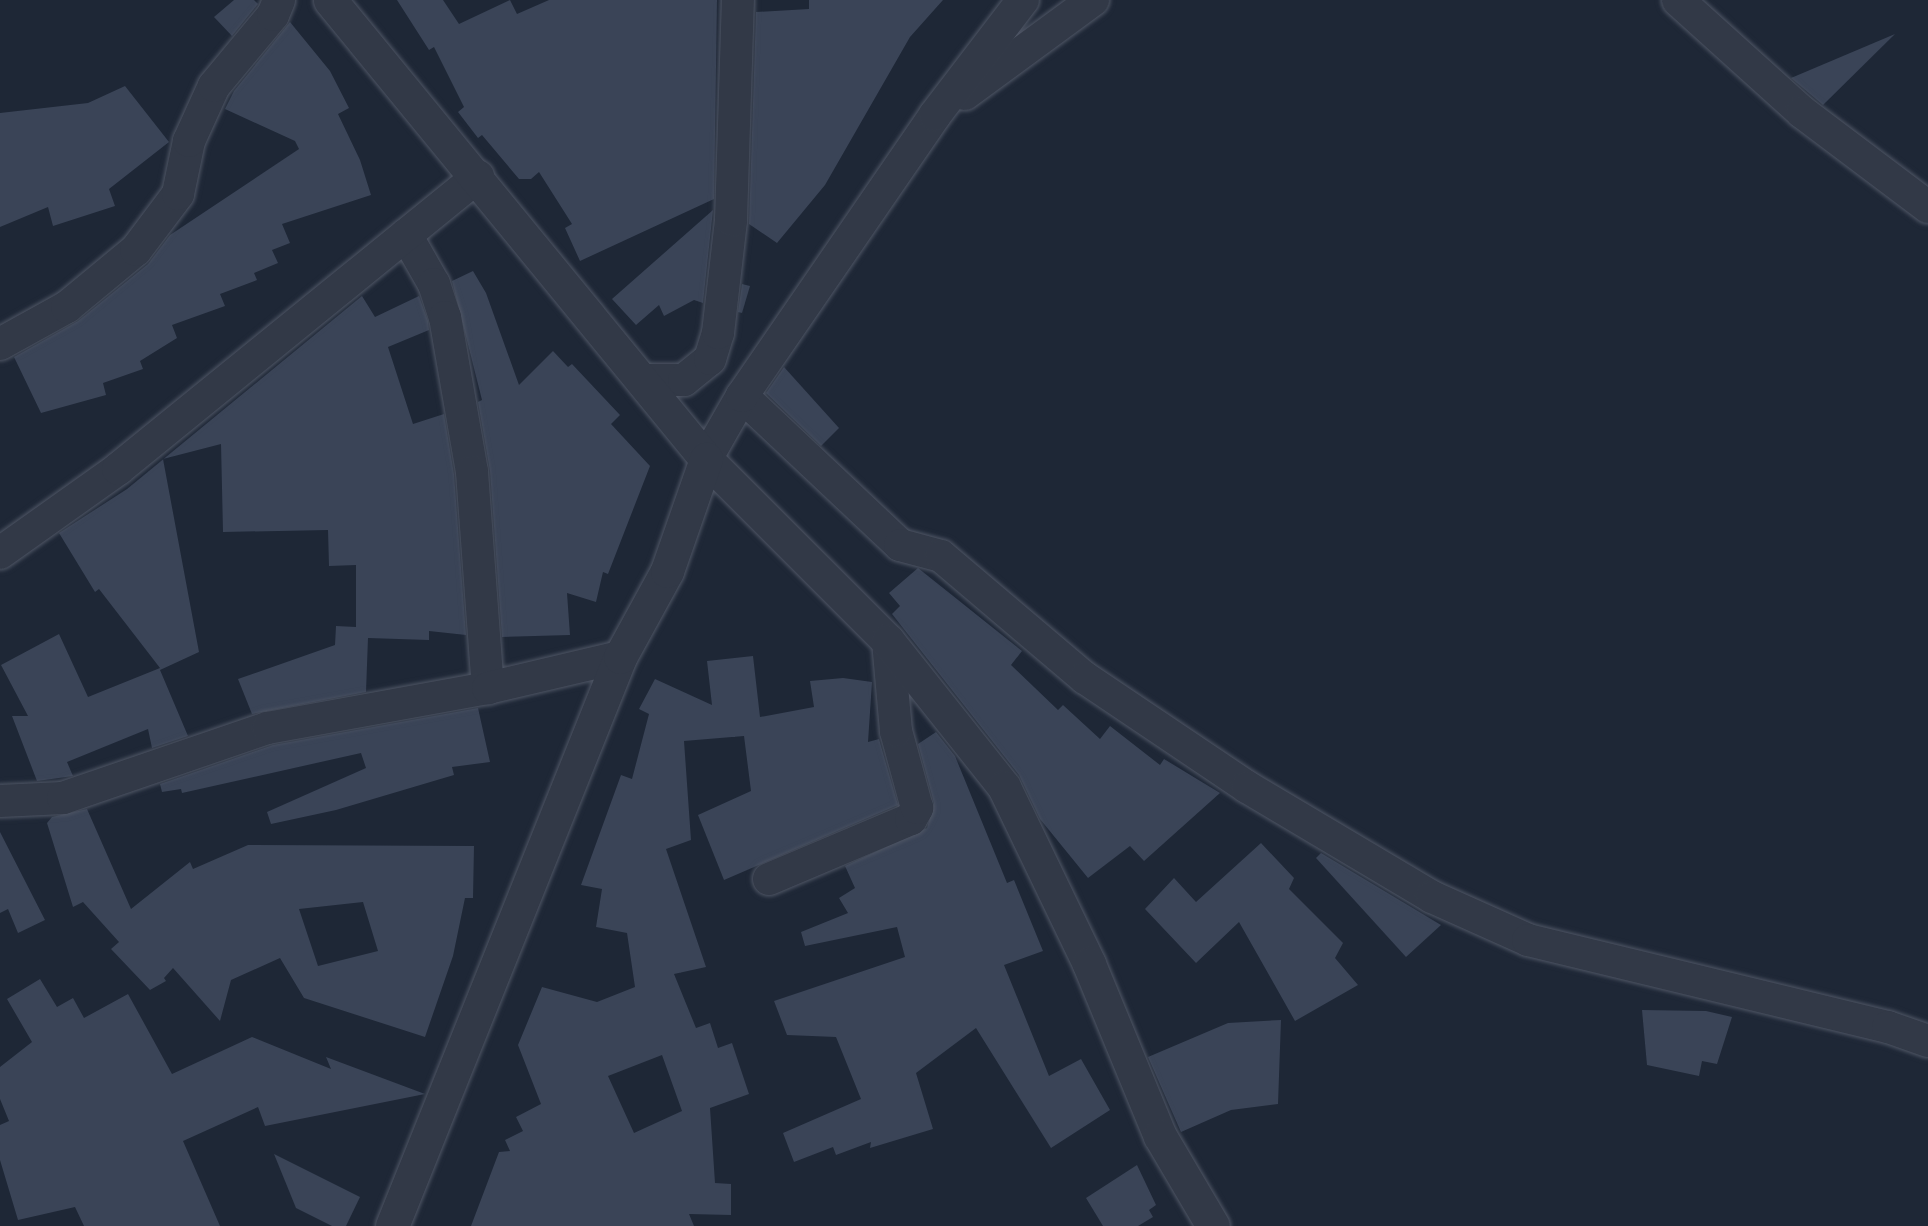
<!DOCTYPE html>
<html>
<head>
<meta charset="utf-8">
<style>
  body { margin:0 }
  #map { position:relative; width:1928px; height:1226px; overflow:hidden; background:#1e2736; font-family:Poppins,sans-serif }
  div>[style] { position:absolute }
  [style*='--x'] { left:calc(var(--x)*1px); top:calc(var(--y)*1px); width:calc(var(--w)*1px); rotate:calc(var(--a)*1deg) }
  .building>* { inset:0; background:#3a4457 }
  .roads { filter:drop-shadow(0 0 2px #4f5665) drop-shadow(0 0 2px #4f5665) }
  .minor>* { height:32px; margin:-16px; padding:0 16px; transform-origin:16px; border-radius:16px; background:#323947 }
  .tertiary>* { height:33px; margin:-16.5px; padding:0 16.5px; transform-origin:16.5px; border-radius:16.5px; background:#323947 }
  span { translate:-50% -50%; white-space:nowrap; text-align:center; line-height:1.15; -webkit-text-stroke:5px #171e2b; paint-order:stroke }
</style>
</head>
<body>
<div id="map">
  <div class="building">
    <i style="clip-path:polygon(234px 0,254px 0,258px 4px,232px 36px,214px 17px)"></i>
    <i style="clip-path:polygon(397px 0,443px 0,459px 24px,510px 0,517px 14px,549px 0,717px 0,714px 199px,580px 261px,565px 228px,572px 224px,539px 172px,531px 179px,519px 179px,482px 135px,478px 138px,458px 112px,464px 107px,434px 47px,429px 50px)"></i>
    <i style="clip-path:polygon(809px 0,943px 0,910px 37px,825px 185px,777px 243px,749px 224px,756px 12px,809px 9px)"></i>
    <i style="clip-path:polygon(290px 22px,330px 71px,349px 108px,338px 114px,360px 160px,371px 195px,282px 224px,290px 243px,272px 250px,278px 263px,254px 273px,257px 280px,220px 294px,225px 306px,172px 325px,177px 338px,140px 361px,143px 369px,103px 383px,106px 395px,41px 413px,14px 357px,78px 321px,148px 264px,170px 235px,299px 149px,295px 141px,225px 109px,234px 91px)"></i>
    <i style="clip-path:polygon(1895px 34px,1823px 105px,1791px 78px)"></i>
    <i style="clip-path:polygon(125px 86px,169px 142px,109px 189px,115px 206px,53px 226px,48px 207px,0 227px,0 113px,88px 103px)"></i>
    <i style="clip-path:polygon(713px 210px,703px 303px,694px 300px,664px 316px,659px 305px,636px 325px,612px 299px)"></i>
    <i style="clip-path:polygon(473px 271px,486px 293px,519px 385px,553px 351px,568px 367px,572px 364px,620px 415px,611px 424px,650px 466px,608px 574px,603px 572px,596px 602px,567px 593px,570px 635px,502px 637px,490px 471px,478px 402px,482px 400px,452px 281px)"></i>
    <i style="clip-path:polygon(742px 284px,750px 286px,742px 313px,738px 312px)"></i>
    <i style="clip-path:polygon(362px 296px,375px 317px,419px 296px,428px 321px,429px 330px,388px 347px,413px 424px,444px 414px,454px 474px,466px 635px,429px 631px,429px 640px,368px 638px,366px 692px,252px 714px,238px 679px,335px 645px,336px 626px,356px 627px,356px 565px,329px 566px,328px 530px,223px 532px,221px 444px,163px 459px,199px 652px,160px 670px,188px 736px,152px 748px,148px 729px,67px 762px,73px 776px,37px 781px,12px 716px,28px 716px,1px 665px,59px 634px,88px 697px,160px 668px,99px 589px,95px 592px,59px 533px,127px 489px)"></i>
    <i style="clip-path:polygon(784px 367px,839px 428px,821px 446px,766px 393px)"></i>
    <i style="clip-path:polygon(918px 568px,1022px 651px,1011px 665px,1058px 710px,1063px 705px,1100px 739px,1110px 726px,1160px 765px,1164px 759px,1220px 793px,1144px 861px,1130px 846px,1088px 878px,1040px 819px,1019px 775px,892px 614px,900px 606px,889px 593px)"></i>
    <i style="clip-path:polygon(evenodd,753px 656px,760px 717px,814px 707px,810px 681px,843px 678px,872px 682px,868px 742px,879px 739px,898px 805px,724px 880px,698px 815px,751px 791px,744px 736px,684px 741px,691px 840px,666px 849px,706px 967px,674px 974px,696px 1028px,710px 1023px,718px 1048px,732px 1043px,749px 1094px,710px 1108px,715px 1183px,731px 1184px,731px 1215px,689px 1214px,694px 1226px,471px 1226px,499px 1152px,510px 1151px,505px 1140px,523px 1131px,516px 1117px,541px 1104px,518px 1045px,542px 987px,597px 1002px,635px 987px,627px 933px,596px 927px,602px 889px,581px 885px,621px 775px,632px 779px,649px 714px,639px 709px,655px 679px,712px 705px,707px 661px,753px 656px,662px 1055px,682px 1111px,634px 1133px,608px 1076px,662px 1055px)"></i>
    <i style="clip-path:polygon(478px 708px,490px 762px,452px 767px,454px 775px,336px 810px,271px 824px,267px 812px,366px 768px,361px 753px,182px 793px,181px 789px,162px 792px,160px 784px,273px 745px)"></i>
    <i style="clip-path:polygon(936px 732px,955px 756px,1007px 883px,1014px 880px,1043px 951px,1004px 965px,1049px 1076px,1081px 1059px,1110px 1110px,1051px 1148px,976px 1028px,916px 1073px,933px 1129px,870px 1148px,871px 1142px,836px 1155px,833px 1147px,794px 1162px,783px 1133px,861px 1099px,836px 1037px,787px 1035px,774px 1001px,905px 957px,897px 927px,805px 946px,801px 932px,848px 913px,839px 898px,855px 888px,845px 866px,927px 828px,934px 803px,918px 744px)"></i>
    <i style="clip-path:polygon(evenodd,87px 809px,131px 909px,190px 862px,193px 869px,248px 845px,474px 846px,473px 898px,465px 898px,453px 956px,425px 1037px,304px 998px,280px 958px,231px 980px,220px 1021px,173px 968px,164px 978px,166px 981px,150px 990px,111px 949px,119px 942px,83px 902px,73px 907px,47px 823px,52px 817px,87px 809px,363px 902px,378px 951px,318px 966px,299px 909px,363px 902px)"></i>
    <i style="clip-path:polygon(0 832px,45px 920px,18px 933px,8px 909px,0 913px)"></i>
    <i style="clip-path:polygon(1261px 843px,1294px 878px,1289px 889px,1343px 943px,1335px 958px,1358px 985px,1295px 1021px,1239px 922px,1196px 963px,1145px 909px,1174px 878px,1196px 902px)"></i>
    <i style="clip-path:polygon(1321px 853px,1441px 925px,1406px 957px,1316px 858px)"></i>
    <i style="clip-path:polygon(40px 979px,57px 1007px,73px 998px,84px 1018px,128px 994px,172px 1074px,252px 1037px,331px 1069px,326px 1057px,425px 1094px,265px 1126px,258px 1107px,183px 1141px,220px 1226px,84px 1226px,75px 1207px,18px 1220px,0 1160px,0 1125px,9px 1121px,0 1099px,0 1067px,32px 1042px,7px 999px)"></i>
    <i style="clip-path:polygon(1642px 1010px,1706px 1011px,1732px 1017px,1717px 1064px,1702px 1061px,1699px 1076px,1647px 1065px)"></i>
    <i style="clip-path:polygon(1281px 1020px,1278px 1104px,1231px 1110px,1181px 1132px,1148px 1057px,1228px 1023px)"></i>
    <i style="clip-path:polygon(274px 1154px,360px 1197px,346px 1226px,332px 1226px,296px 1208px)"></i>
    <i style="clip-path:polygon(1137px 1165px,1156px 1205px,1149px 1210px,1153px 1217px,1138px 1226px,1103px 1226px,1086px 1198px)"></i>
  </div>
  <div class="roads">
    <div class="minor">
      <i style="--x:1678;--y:0;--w:167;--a:42.1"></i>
      <i style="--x:1802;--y:112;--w:158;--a:37"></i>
      <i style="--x:965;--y:94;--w:159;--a:-36.3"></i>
      <i style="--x:406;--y:235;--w:56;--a:60.3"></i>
      <i style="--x:434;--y:284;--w:35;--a:72"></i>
      <i style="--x:445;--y:317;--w:157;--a:80.1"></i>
      <i style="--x:472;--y:472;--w:217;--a:85.8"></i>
      <i style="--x:0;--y:344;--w:77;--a:-28.9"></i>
      <i style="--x:67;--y:307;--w:89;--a:-39.6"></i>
      <i style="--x:136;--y:250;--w:70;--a:-53.1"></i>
      <i style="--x:178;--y:194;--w:54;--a:-78.3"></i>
      <i style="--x:189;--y:141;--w:60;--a:-65.6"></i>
      <i style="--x:214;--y:86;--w:92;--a:-50.3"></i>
      <i style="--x:273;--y:15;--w:16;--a:-68"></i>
      <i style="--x:643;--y:380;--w:41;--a:0"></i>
      <i style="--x:684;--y:380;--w:33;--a:-39"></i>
      <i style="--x:710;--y:359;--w:27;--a:-73"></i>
      <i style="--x:718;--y:333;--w:114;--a:-83.4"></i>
      <i style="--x:731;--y:220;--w:220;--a:-88.2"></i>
      <i style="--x:742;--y:396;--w:217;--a:43.3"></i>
      <i style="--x:900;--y:545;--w:42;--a:15"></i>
      <i style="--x:941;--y:556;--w:189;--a:40.3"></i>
      <i style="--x:1085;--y:678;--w:195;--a:33.9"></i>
      <i style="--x:1247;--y:787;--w:215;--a:30.7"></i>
      <i style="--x:1432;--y:897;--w:105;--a:24.1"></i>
      <i style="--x:1528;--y:940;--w:370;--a:13.6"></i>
      <i style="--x:1888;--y:1027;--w:42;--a:19.3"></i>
      <i style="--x:706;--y:459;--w:73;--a:-60.3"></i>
      <i style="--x:742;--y:396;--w:341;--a:-55.5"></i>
      <i style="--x:935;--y:115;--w:145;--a:-52.6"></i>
      <i style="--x:0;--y:553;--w:145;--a:-35.4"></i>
      <i style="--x:118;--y:469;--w:464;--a:-39.1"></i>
      <i style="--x:0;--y:801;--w:63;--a:-2.7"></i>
      <i style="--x:63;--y:798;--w:217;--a:-18.9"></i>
      <i style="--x:268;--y:728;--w:224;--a:-10.3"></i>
      <i style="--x:488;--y:688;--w:136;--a:-13.2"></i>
      <i style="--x:769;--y:879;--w:154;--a:-22.9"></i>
      <i style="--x:911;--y:819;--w:13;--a:-61"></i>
      <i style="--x:917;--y:808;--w:80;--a:-105.3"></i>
      <i style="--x:896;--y:731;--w:90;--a:-95.1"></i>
    </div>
    <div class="tertiary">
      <i style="--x:330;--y:0;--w:593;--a:50.68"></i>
      <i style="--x:706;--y:459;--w:257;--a:45"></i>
      <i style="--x:888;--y:641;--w:186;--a:51.5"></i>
      <i style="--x:1004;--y:787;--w:196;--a:64.3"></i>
      <i style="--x:1089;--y:964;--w:186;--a:67.6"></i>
      <i style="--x:1160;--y:1136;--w:104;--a:59.5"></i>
      <i style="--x:392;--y:1226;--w:613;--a:-68.16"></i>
      <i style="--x:620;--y:657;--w:98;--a:-61.3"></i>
      <i style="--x:667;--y:571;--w:119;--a:-70.8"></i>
    </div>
  </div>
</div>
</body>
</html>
